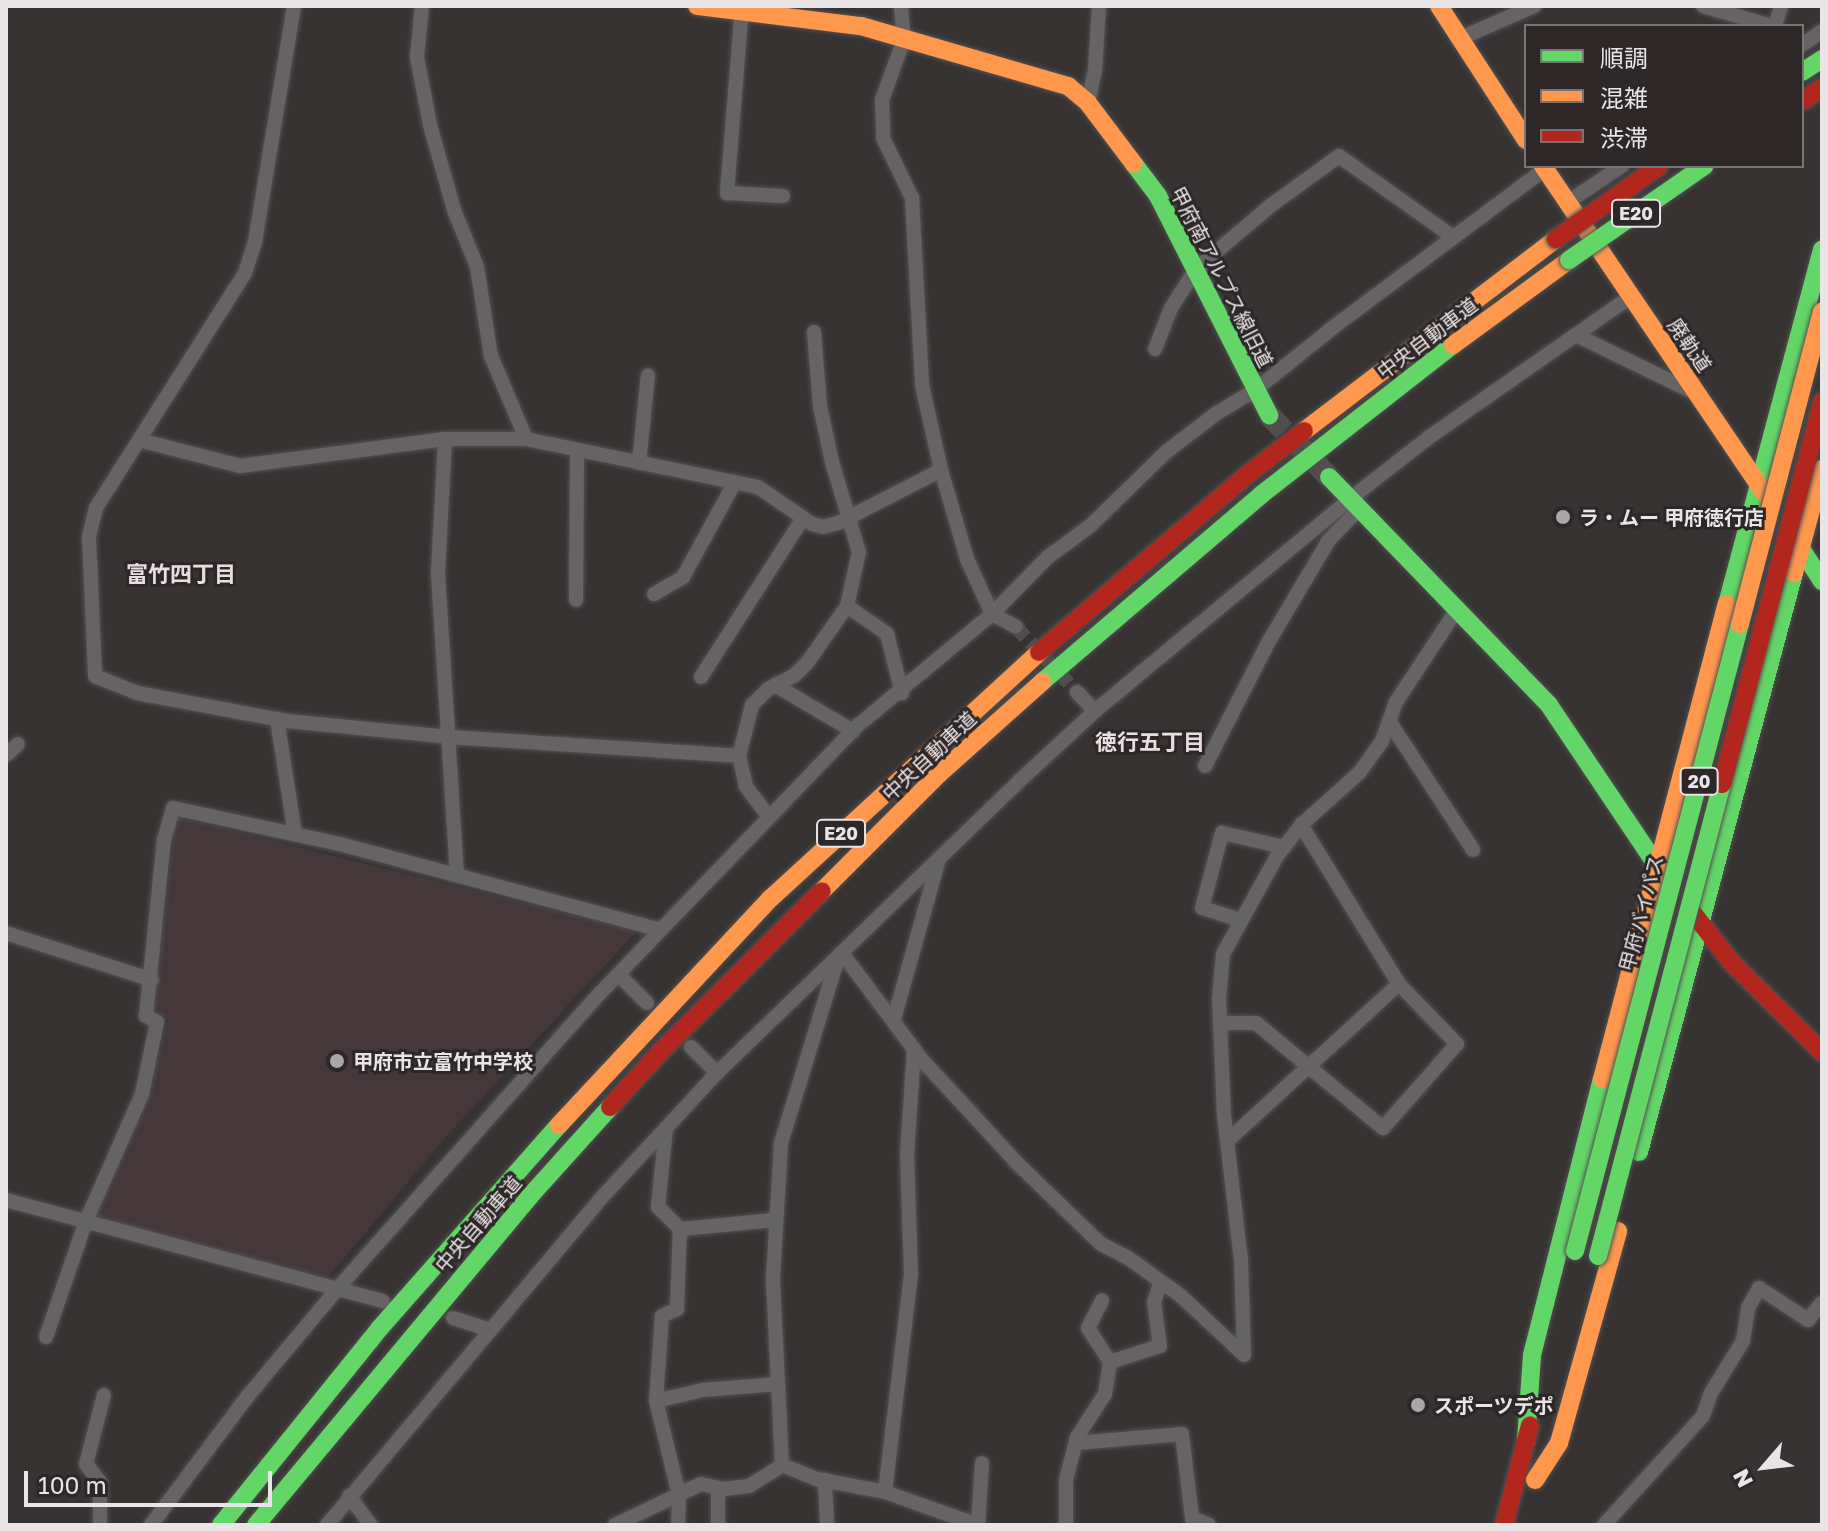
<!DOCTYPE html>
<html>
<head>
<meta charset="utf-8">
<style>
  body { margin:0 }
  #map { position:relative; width:1828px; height:1531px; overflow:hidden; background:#373333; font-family:"Golos Text","Noto Sans JP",sans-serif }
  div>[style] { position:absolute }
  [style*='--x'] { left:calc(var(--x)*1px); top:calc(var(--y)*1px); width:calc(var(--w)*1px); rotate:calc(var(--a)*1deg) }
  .built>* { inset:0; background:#45373a }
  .street-tunnel>* { height:14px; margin-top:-7px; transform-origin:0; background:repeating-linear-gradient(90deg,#524e4e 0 14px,transparent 0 21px) }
  .secondary-tunnel>* { height:22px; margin-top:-11px; transform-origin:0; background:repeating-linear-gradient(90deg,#524e4e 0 22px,transparent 0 33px) }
  .roads { filter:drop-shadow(0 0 2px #535050) drop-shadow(0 0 2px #535050) }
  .street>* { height:14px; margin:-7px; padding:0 7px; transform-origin:7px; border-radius:7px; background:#656364 }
  .fast>* { height:18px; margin:-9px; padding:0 9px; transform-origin:9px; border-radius:9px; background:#63d668 }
  .slow>* { height:18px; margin:-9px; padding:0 9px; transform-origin:9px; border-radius:9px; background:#ff974d }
  .jam>* { height:18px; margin:-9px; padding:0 9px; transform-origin:9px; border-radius:9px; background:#b3261e }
  .bridges { filter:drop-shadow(0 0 2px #535050) drop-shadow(0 0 2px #535050) }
  .fast-bridge>* { height:18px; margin:-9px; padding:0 9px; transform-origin:9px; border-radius:9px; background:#63d668 }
  .slow-bridge>* { height:18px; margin:-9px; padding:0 9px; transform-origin:9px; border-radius:9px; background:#ff974d }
  .jam-bridge>* { height:18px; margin:-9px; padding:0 9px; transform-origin:9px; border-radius:9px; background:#b3261e }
  .dots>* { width:22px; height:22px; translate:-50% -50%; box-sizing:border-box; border:4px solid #2e2728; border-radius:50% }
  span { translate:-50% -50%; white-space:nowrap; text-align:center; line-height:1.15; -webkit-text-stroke:6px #2e2728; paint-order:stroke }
  .shield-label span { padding:2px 6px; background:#2e2728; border:2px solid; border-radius:6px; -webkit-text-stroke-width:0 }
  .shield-label { font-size:18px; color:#e9e4e5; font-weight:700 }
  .street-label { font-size:20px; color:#e9e4e5 }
  .poi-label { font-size:20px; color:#e9e4e5; font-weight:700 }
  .left { translate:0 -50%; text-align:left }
  .neighbourhood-label { font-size:22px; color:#e8dee0; font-weight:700 }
  .frame { position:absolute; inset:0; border:8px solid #e9e4e5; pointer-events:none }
  .legend { position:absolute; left:1524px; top:24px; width:280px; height:144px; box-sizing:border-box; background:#2e2728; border:2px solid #797374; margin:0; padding:10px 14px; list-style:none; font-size:24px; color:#e9e4e5 }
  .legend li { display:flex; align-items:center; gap:16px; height:40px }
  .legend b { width:40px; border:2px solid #797374 }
  .north { position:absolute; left:1724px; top:1427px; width:80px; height:80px; -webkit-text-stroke:6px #2e2728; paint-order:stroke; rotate:242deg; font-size:22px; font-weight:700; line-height:32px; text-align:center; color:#e9e4e5 }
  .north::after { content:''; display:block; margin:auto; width:28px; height:36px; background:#e9e4e5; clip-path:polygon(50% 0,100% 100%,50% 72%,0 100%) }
  .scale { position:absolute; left:24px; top:1471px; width:248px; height:36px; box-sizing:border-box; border:4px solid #e9e4e5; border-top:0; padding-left:10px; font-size:24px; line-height:28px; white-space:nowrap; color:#e9e4e5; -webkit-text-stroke:6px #2e2728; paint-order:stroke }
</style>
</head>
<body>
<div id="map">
  <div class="built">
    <i style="clip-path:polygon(176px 817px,637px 931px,444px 1139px,324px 1282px,91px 1218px,147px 1101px,168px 1021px,154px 1008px)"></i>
  </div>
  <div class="street-tunnel">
    <i style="--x:1016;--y:627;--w:89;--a:46.8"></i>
  </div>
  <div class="secondary-tunnel">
    <i style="--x:1269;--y:415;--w:86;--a:45.9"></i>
  </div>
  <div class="roads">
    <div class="street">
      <i style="--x:294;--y:6;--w:239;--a:99.4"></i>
      <i style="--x:255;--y:242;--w:33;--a:108"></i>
      <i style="--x:245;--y:273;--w:278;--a:122.4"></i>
      <i style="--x:96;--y:508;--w:30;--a:104"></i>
      <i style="--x:89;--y:537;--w:139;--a:87.5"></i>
      <i style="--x:95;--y:676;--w:45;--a:22"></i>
      <i style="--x:137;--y:693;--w:153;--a:10.6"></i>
      <i style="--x:287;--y:721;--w:163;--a:5.6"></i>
      <i style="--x:449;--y:737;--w:291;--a:3.7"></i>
      <i style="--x:422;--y:6;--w:51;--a:95.6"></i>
      <i style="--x:417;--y:57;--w:69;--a:79.2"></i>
      <i style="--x:430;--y:125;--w:88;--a:74.2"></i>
      <i style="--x:454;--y:210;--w:61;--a:68"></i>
      <i style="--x:477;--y:267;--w:90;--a:81.1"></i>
      <i style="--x:491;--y:356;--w:90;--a:67.1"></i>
      <i style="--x:742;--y:6;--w:188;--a:94.6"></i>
      <i style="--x:727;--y:193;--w:56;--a:3.1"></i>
      <i style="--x:901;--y:6;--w:33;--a:85"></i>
      <i style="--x:904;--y:39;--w:65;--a:109.8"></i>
      <i style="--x:882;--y:100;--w:38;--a:88"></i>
      <i style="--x:883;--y:138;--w:67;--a:64.2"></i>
      <i style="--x:912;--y:198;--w:187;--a:86.9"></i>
      <i style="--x:922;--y:385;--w:87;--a:77.4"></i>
      <i style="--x:941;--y:470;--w:93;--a:73.7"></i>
      <i style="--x:967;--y:559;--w:60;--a:65.6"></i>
      <i style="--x:992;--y:614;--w:27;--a:28"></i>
      <i style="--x:1703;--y:6;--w:71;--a:16.4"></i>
      <i style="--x:1775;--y:26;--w:21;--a:-73"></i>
      <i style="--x:1461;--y:38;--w:80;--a:-23.7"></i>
      <i style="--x:1802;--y:45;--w:24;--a:-35"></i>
      <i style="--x:1088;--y:103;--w:33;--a:-78"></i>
      <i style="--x:1095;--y:71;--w:65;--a:-86.5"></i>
      <i style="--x:1568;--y:202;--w:65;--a:-33.7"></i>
      <i style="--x:814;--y:332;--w:74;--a:85.4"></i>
      <i style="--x:820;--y:406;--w:57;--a:77.9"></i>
      <i style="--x:832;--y:462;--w:94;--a:73.3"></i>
      <i style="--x:859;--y:552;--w:55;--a:102.5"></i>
      <i style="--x:847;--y:606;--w:49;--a:35"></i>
      <i style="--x:887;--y:634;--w:61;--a:75.7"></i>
      <i style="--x:1576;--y:335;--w:130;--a:26"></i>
      <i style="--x:1155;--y:349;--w:44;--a:-68.7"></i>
      <i style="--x:1171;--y:308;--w:46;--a:-57.3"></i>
      <i style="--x:1196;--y:269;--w:97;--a:-40.4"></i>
      <i style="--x:1270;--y:206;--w:85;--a:-35.9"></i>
      <i style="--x:1339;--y:156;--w:140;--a:35.4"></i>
      <i style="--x:445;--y:439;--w:135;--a:93"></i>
      <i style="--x:438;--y:574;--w:302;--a:86.4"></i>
      <i style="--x:139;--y:440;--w:104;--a:14.4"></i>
      <i style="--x:240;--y:466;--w:207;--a:-7.5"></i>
      <i style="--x:445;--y:439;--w:81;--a:0"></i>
      <i style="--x:526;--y:439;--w:237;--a:11.7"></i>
      <i style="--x:758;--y:487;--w:65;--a:34.4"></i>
      <i style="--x:812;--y:524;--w:11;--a:15"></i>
      <i style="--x:823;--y:527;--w:16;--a:-15"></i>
      <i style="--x:838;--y:523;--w:116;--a:-27.2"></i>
      <i style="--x:639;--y:463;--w:88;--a:-84.2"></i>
      <i style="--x:654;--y:594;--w:34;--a:-30"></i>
      <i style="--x:683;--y:577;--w:108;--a:-61.3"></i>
      <i style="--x:576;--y:600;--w:150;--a:-89.6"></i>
      <i style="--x:701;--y:677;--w:189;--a:-57.3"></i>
      <i style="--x:775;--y:685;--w:91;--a:30.5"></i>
      <i style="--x:1077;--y:692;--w:26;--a:47"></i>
      <i style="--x:277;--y:719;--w:116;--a:81.1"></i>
      <i style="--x:1389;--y:721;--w:154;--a:56.9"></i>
      <i style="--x:6;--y:755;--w:16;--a:-43"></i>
      <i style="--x:1205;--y:766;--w:140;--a:-62.9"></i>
      <i style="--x:1269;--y:641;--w:117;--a:-59.3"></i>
      <i style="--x:1329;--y:540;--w:45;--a:-45.9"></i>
      <i style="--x:769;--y:817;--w:39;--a:-127"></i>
      <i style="--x:746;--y:786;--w:31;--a:-103"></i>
      <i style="--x:739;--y:756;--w:53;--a:-75.7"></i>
      <i style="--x:752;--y:705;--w:23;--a:-45"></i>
      <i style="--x:768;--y:689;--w:29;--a:-27"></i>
      <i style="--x:794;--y:676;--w:18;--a:-45"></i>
      <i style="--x:807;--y:663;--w:70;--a:-54.9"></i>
      <i style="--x:1240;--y:920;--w:40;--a:-162"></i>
      <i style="--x:1202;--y:908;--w:78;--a:-75.1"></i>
      <i style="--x:1222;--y:833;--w:64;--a:12.7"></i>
      <i style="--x:6;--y:933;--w:153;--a:17.8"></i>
      <i style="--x:842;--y:953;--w:134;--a:53.2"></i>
      <i style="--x:922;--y:1060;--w:139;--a:47.3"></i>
      <i style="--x:1016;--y:1162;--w:118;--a:44"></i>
      <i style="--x:1101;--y:1244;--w:29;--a:27"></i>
      <i style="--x:1127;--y:1257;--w:67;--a:35.8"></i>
      <i style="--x:1181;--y:1296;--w:86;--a:43.1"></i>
      <i style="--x:618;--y:974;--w:41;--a:45"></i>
      <i style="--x:894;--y:1019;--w:163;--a:-74.3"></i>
      <i style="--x:1220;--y:1023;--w:36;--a:0"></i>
      <i style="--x:1256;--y:1023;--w:165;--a:39.6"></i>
      <i style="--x:1383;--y:1128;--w:112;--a:-48.6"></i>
      <i style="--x:1457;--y:1044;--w:83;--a:-134"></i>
      <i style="--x:691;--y:1047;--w:37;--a:45"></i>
      <i style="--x:666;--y:1128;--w:79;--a:95.8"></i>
      <i style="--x:658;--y:1207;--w:31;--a:45"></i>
      <i style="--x:1227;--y:1141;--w:233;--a:-42.4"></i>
      <i style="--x:1399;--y:984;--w:187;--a:-121.6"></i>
      <i style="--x:6;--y:1200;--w:390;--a:15"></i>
      <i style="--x:453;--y:1318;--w:39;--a:18"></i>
      <i style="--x:46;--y:1337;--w:123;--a:-71"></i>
      <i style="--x:86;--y:1221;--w:139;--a:-66.2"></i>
      <i style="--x:142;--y:1094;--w:74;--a:-78.2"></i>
      <i style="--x:157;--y:1022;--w:13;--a:-151"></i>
      <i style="--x:146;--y:1016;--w:177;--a:-84.2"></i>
      <i style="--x:164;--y:840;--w:33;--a:-74"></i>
      <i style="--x:173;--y:808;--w:171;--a:12.2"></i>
      <i style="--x:340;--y:844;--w:332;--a:15"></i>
      <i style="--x:1244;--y:1355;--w:95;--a:-91.8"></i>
      <i style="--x:1241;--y:1260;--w:145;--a:-96.7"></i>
      <i style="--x:1224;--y:1116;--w:117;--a:-92.4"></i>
      <i style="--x:1219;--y:999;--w:45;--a:-84.9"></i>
      <i style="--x:1223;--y:954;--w:112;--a:-61.1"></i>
      <i style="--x:1277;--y:856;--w:39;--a:-52"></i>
      <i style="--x:1301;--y:825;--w:78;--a:-41.9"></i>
      <i style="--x:1359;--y:773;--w:39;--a:-54"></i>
      <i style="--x:1382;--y:741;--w:41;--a:-70.3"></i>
      <i style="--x:1396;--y:702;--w:113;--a:-56.6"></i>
      <i style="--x:1110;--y:1362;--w:52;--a:-17.7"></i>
      <i style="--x:1160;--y:1346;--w:44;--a:-97.8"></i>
      <i style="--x:1154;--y:1302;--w:21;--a:-71"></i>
      <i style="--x:656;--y:1401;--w:48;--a:-13.2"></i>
      <i style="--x:703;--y:1390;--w:75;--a:-4.6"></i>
      <i style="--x:1076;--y:1443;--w:106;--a:-4.9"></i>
      <i style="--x:1182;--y:1434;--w:85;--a:83.2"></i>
      <i style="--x:1192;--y:1518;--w:18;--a:22"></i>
      <i style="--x:782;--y:1465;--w:187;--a:-92.8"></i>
      <i style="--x:773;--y:1278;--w:135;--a:-86.6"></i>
      <i style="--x:781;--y:1143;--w:194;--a:-72.9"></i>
      <i style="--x:825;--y:1480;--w:45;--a:87.5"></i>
      <i style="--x:718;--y:1488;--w:37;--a:90"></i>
      <i style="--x:885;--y:1492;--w:220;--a:-83.2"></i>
      <i style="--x:911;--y:1274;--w:119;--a:-91.9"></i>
      <i style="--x:907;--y:1155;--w:106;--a:-86.2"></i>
      <i style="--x:349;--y:1496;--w:36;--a:53"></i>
      <i style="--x:100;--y:1525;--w:43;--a:-90"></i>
      <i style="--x:100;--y:1482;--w:23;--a:-128"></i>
      <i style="--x:86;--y:1464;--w:71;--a:-75.4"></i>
      <i style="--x:151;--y:1525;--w:160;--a:-53.1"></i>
      <i style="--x:247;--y:1397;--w:142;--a:-50.1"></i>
      <i style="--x:338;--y:1288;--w:397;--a:-48.4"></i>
      <i style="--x:602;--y:991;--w:366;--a:-46.1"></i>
      <i style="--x:856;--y:727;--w:177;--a:-39.7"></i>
      <i style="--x:992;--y:614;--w:80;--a:-45.5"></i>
      <i style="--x:1048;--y:557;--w:52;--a:-36.4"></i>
      <i style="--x:1090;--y:526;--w:106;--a:-44.2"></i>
      <i style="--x:1166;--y:452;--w:64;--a:-37.4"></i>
      <i style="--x:1217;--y:413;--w:43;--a:-30.7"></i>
      <i style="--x:1254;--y:391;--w:99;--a:-38.8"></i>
      <i style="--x:1331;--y:329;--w:267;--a:-36.8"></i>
      <i style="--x:327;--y:1525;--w:431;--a:-50"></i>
      <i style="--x:604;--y:1195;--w:166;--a:-47.2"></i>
      <i style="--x:717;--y:1073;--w:420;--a:-44"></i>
      <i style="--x:1019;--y:781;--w:103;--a:-42.6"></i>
      <i style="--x:1095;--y:711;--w:332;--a:-39.7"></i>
      <i style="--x:1350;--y:499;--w:99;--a:-38"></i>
      <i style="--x:1428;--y:438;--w:246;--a:-34.9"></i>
      <i style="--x:615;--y:1525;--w:95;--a:-25.5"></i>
      <i style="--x:701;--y:1484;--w:24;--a:12"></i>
      <i style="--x:724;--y:1489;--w:25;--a:-7"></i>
      <i style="--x:749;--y:1486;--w:39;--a:-32"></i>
      <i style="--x:782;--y:1465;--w:38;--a:22"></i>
      <i style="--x:817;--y:1479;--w:69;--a:10.8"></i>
      <i style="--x:885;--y:1492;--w:99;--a:19.5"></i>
      <i style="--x:978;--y:1525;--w:62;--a:-86.3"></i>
      <i style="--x:678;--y:1525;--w:30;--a:-88"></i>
      <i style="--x:679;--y:1495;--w:97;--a:-103.7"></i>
      <i style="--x:656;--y:1401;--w:85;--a:-86"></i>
      <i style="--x:662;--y:1316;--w:17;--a:-25"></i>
      <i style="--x:677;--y:1309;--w:80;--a:-87.9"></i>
      <i style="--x:680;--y:1229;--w:96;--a:-5.4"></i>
      <i style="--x:1066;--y:1525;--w:45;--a:-90"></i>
      <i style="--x:1066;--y:1480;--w:44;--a:-75.7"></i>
      <i style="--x:1077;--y:1437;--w:51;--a:-56.9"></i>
      <i style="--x:1105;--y:1394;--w:32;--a:-81"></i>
      <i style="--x:1110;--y:1362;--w:40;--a:-122.9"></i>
      <i style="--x:1088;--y:1328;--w:31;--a:-63"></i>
      <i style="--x:1604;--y:1525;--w:147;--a:-47.8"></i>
      <i style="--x:1703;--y:1416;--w:24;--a:-71"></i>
      <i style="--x:1711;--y:1393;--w:61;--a:-58.4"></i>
      <i style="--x:1743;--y:1341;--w:33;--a:-81"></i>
      <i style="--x:1748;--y:1308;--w:23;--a:-61"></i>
      <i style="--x:1759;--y:1288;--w:59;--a:33.1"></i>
      <i style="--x:1808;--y:1320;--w:22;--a:-51"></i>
    </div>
    <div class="fast">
      <i style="--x:1802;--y:72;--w:24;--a:-33"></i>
      <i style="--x:1134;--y:164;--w:40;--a:53"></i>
      <i style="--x:1158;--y:196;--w:246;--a:63.1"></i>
      <i style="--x:1329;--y:477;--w:317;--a:46"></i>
      <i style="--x:1549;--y:705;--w:202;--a:56.1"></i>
      <i style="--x:1796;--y:541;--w:48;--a:57"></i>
      <i style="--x:1727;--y:604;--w:367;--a:-75"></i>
      <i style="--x:1042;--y:682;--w:289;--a:-40.5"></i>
      <i style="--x:1262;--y:494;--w:242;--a:-38"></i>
      <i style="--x:1639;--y:1152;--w:599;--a:-75.01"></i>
      <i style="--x:1526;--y:1441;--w:86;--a:-86"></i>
      <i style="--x:1532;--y:1355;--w:285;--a:-75.8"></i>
      <i style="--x:221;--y:1525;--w:252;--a:-51.1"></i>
      <i style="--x:379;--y:1329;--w:272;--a:-48.6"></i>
      <i style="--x:256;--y:1525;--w:428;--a:-50.2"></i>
      <i style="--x:530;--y:1196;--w:120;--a:-48"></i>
    </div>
    <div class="slow">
      <i style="--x:697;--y:6;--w:165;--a:7"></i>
      <i style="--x:861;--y:26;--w:216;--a:16.2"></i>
      <i style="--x:1068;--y:86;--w:26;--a:40"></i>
      <i style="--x:1088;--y:103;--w:76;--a:53"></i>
      <i style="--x:1439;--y:6;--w:160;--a:57"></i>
      <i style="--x:1543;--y:166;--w:395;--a:55.9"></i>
      <i style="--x:1453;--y:345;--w:144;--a:-36.2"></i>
      <i style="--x:1304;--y:431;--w:317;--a:-37.3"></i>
      <i style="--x:1794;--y:573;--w:108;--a:-74.9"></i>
      <i style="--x:822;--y:891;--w:167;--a:-45"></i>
      <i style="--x:940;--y:773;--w:137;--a:-41.7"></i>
      <i style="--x:1602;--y:1079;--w:491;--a:-75.3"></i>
      <i style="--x:559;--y:1125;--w:311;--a:-47"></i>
      <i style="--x:771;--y:898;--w:364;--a:-42.5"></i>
      <i style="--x:1535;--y:1480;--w:44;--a:-57"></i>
      <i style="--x:1559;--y:1443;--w:220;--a:-74.4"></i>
    </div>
    <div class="jam">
      <i style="--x:1802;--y:101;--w:24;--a:-33"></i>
      <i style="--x:1039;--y:652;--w:273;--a:-40.4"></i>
      <i style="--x:1247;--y:475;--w:72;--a:-37.7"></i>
      <i style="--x:1693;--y:913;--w:63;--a:52"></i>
      <i style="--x:1732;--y:963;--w:127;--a:44.7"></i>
      <i style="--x:610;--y:1107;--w:74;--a:-47.7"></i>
      <i style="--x:660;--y:1052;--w:228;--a:-44.8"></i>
      <i style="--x:1504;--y:1525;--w:103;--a:-75.4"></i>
    </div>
  </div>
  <div class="bridges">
    <div class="fast-bridge">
      <i style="--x:1569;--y:260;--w:165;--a:-34.8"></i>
      <i style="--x:1575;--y:1251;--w:648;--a:-75.26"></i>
      <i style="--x:1598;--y:1256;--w:488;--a:-75.3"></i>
    </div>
    <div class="slow-bridge">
      <i style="--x:1740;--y:624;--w:323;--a:-75.3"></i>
    </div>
    <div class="jam-bridge">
      <i style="--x:1556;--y:239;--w:126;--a:-35.3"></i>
      <i style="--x:1722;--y:784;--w:395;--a:-75.3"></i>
    </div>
  </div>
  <div class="dots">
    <i style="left:1563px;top:517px;background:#aba6a7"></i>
    <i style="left:337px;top:1061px;background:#aba6a7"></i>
    <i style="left:1418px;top:1405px;background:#aba6a7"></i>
  </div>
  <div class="shield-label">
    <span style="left:1636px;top:213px">E20</span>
    <span style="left:1699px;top:781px">20</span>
    <span style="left:841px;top:833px">E20</span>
  </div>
  <div class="street-label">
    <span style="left:1222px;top:277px;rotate:63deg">甲府南アルプス線旧道</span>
    <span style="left:1427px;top:338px;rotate:-37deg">中央自動車道</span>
    <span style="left:1690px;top:345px;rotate:56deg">廃軌道</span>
    <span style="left:929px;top:756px;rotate:-43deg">中央自動車道</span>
    <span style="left:1641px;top:913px;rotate:-75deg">甲府バイパス</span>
    <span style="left:478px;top:1224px;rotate:-49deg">中央自動車道</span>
  </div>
  <div class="poi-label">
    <span class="left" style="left:1579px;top:517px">ラ・ムー 甲府徳行店</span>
    <span class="left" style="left:353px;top:1061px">甲府市立富竹中学校</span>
    <span class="left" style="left:1434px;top:1405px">スポーツデポ</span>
  </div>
  <div class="neighbourhood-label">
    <span style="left:181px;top:574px">富竹四丁目</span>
    <span style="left:1150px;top:742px">徳行五丁目</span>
  </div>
  <div class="frame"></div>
  <ul class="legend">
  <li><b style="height:10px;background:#63d668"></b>順調</li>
  <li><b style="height:10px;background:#ff974d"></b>混雑</li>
  <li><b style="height:10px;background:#b3261e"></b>渋滞</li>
  </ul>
  <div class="north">N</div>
  <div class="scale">100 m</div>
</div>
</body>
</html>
